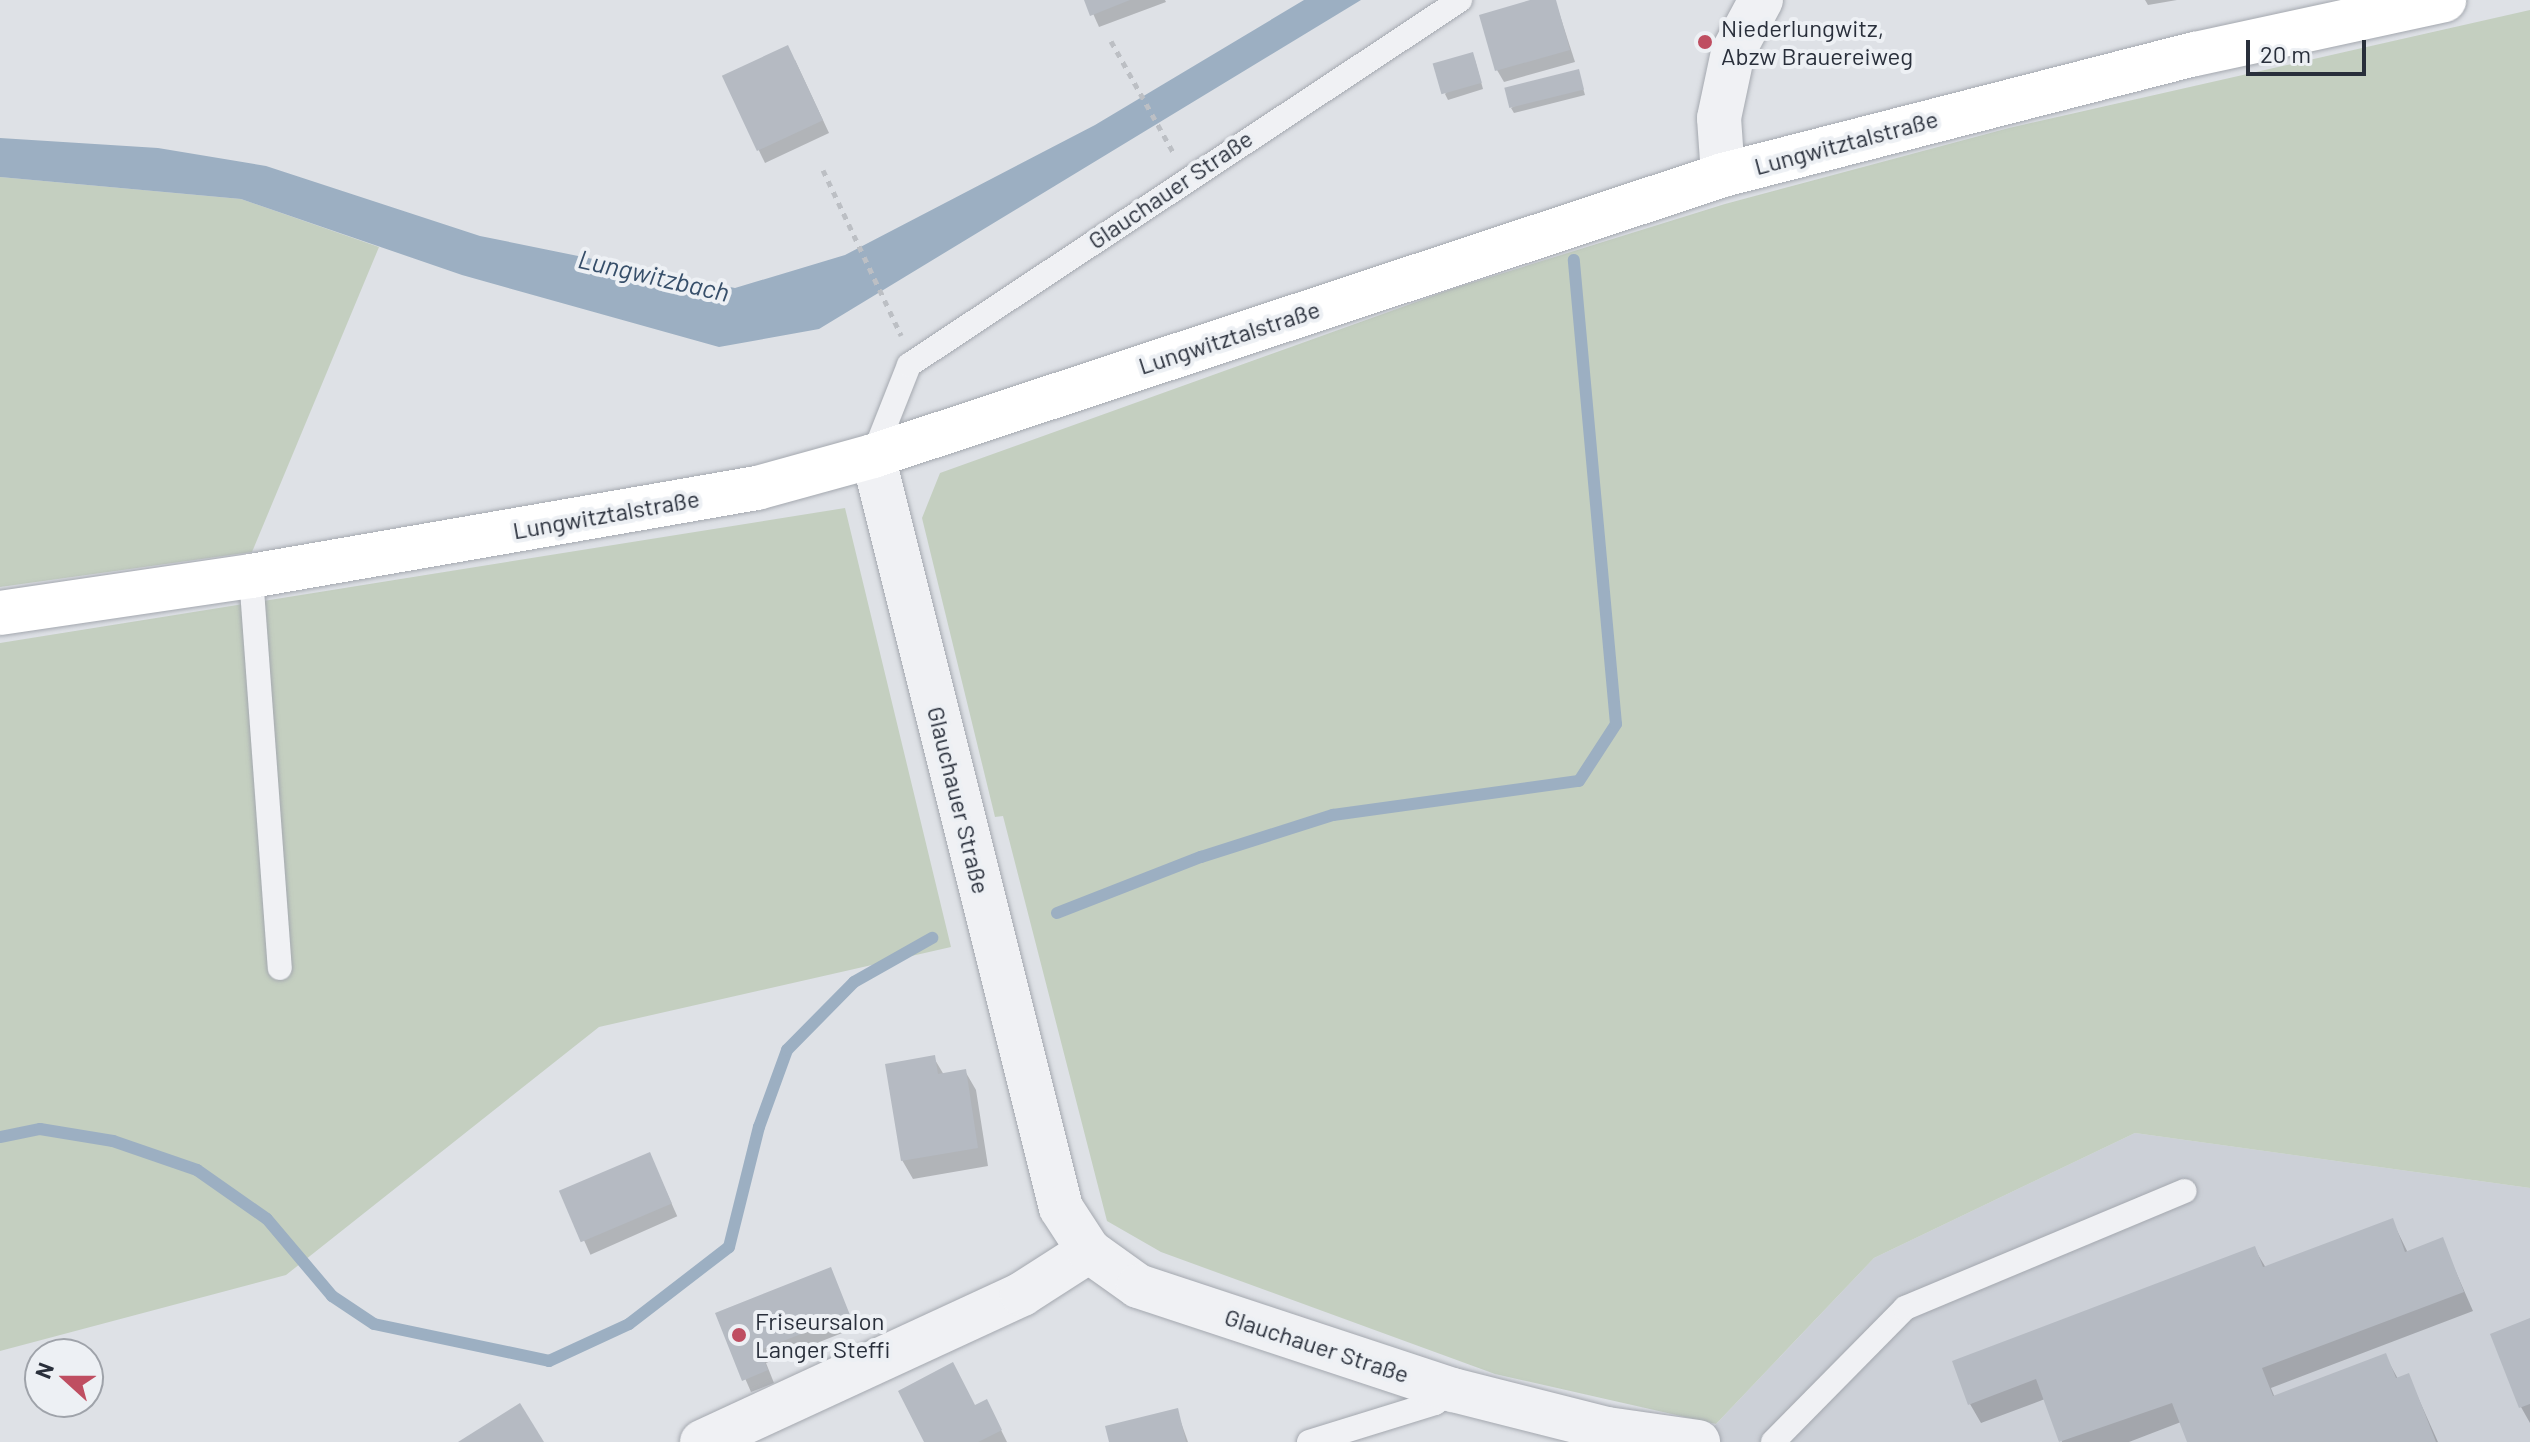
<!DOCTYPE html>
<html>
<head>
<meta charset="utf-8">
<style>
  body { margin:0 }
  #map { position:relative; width:2530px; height:1442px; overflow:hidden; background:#dee1e6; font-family:Barlow,sans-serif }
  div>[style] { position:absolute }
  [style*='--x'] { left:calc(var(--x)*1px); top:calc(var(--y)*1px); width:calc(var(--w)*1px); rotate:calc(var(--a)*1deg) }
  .built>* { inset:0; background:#ccd0d7 }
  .green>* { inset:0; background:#c4cfc0 }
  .water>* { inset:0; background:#9cafc2 }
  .shadow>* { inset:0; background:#0003; transform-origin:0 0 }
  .stream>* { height:12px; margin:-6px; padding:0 6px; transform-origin:6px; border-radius:6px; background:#9cafc2 }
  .building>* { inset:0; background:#b5bac2; transform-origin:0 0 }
  .path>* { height:5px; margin-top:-2.5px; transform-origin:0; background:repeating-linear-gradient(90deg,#bcbfc4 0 6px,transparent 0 12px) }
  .roads { filter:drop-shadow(0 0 2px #a4a8af) drop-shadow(0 0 2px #a4a8af) }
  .service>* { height:24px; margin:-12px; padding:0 12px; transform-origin:12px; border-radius:12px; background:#f0f1f4 }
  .minor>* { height:44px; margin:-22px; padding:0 22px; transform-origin:22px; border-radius:22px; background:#f0f1f4 }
  .tertiary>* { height:44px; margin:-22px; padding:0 22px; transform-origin:22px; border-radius:22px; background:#f0f1f4 }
  .secondary>* { height:44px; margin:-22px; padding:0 22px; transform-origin:22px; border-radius:22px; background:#fff }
  .dots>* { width:22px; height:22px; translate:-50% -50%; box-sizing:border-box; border:4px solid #edf0f4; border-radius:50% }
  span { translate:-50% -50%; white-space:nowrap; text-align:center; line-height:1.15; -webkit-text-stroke:8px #edf0f4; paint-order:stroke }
  .poi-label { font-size:24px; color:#292f3b }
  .left { translate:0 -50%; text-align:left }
  .street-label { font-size:24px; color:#292f3b }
  .water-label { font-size:26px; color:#374f6a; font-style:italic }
  .north { position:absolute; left:24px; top:1338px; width:80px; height:80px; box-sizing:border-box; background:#edf0f4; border:2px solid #9fa3aa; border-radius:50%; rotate:291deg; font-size:22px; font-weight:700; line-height:32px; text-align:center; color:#292f3b }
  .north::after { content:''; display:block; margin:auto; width:28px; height:36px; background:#bf4e61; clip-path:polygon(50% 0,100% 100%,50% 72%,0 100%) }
  .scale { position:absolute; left:2246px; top:40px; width:120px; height:36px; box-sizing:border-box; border:4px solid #292f3b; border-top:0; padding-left:10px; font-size:24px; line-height:28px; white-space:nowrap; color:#292f3b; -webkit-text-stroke:6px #edf0f4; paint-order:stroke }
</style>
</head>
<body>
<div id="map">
  <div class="built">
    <i style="clip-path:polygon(2135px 1133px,2530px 1188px,2530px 1442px,1699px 1442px,1874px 1258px)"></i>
  </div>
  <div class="green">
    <i style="clip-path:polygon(2530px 10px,2530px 1188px,2135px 1133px,1874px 1258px,1716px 1424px,1495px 1374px,1161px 1252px,1107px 1221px,1003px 816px,995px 817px,922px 518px,940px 473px,1455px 288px,1725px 204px,2009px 128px)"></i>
    <i style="clip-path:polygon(0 177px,241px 199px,379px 247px,252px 552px,0 587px)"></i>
    <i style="clip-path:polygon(845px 508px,951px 947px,599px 1027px,286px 1275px,0 1351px,0 643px)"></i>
  </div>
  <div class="water">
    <i style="clip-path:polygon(1304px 0,1361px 0,819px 329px,719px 347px,462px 275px,241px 199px,0 177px,0 138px,158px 148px,266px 166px,480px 236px,735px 288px,845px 255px,1095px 125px)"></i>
  </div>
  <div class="shadow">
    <i style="clip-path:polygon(1087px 0,1165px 0,1166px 2px,1099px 27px)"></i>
    <i style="clip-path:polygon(1537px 0,1555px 0,1575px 62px,1504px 82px,1497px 70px)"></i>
    <i style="clip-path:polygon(2145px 0,2177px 0,2148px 5px)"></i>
    <i style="clip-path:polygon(795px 60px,829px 133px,765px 163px,724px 78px)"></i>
    <i style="clip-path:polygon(1475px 60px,1483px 89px,1448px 100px,1445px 94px)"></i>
    <i style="clip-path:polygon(1578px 71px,1585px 95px,1514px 113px,1511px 108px)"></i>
    <i style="clip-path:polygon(934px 1058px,944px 1075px,965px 1071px,976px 1090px,988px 1166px,913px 1179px,902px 1160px)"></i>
    <i style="left:650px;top:1155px;width:67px;height:95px;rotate:66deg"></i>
    <i style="clip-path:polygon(2392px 1220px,2408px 1253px,2442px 1240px,2473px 1311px,2271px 1388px,2275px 1398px,2385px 1355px,2398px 1379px,2408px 1375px,2438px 1442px,2189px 1442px,2181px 1422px,2129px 1442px,2062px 1442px,2045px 1399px,1981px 1423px,1970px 1404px,2254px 1248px,2266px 1268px)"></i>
    <i style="clip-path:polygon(830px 1269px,855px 1328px,766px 1363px,774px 1383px,751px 1392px,717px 1314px)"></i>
    <i style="clip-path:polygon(2530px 1320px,2530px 1423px,2521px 1407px)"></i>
    <i style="clip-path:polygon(975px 1408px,993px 1414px,1007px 1442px,927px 1442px)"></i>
    <i style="clip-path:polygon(1177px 1411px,1188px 1442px,1111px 1442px)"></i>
  </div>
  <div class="stream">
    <i style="--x:1057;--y:913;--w:155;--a:-21.3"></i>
    <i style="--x:1201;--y:857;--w:139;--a:-17.7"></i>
    <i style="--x:1333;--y:815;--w:248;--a:-7.9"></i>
    <i style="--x:1579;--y:781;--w:68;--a:-57"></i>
    <i style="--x:1616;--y:724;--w:466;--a:-95.2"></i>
    <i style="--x:0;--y:1137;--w:41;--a:-11.3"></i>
    <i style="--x:40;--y:1129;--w:74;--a:9.3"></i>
    <i style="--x:113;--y:1141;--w:89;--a:19"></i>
    <i style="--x:197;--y:1170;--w:85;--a:35"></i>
    <i style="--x:267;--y:1219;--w:101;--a:49.8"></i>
    <i style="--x:332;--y:1296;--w:50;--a:33.7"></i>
    <i style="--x:374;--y:1324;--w:179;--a:11.9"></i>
    <i style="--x:549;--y:1361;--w:88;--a:-24.8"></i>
    <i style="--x:629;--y:1324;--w:126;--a:-37.6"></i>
    <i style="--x:729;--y:1247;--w:124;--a:-76"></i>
    <i style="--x:759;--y:1127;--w:82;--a:-70"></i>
    <i style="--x:787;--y:1050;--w:95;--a:-45.4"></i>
    <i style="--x:854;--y:982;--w:90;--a:-29.4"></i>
  </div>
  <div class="building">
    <i style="clip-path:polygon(1084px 0,1130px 0,1090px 16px)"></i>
    <i style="clip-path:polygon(1530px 0,1556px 0,1570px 50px,1495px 71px,1479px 15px)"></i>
    <i style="left:788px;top:45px;width:83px;height:73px;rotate:65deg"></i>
    <i style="left:1473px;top:52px;width:32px;height:42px;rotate:74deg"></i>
    <i style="left:1579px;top:69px;width:21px;height:77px;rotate:76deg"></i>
    <i style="clip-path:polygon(935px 1055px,938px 1074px,966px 1069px,978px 1148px,901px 1161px,885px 1064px)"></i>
    <i style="left:650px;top:1152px;width:56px;height:99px;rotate:67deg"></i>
    <i style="clip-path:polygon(2393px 1218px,2405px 1252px,2443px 1237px,2464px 1292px,2262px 1368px,2273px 1396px,2386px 1353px,2396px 1378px,2409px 1373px,2436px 1442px,2187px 1442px,2172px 1403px,2059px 1442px,2036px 1379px,1968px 1405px,1952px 1361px,2255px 1246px,2263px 1267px)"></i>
    <i style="clip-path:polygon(831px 1267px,850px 1315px,760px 1350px,768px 1370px,742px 1381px,715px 1313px)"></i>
    <i style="clip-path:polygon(2530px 1318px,2530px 1404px,2519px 1408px,2490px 1334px)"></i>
    <i style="clip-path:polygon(953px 1362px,975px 1405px,987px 1399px,1002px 1430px,978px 1442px,924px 1442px,898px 1391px)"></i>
    <i style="clip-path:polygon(520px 1403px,544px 1442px,458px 1442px)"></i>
    <i style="clip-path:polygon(1178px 1408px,1186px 1442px,1109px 1442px,1105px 1426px)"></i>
  </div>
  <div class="path">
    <i style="--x:1111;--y:41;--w:127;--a:60.8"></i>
    <i style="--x:823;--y:170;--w:183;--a:64.7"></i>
  </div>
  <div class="roads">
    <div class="service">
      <i style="--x:873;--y:456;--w:98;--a:-68.4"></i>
      <i style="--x:909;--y:365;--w:661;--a:-33.52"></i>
      <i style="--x:251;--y:576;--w:393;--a:85.8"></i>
      <i style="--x:1309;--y:1442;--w:132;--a:-17.2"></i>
      <i style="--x:1435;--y:1403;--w:22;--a:-36"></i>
      <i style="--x:1773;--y:1442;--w:188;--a:-45.4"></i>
      <i style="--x:1905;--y:1308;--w:303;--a:-22.7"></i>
    </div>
    <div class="minor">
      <i style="--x:1723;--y:175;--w:57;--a:-94"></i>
      <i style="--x:1719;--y:118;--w:67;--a:-78"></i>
      <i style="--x:1733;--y:52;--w:59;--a:-61.7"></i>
      <i style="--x:702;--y:1442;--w:353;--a:-24.8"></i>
      <i style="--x:1022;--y:1294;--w:80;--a:-32.7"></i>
    </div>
    <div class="tertiary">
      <i style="--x:873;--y:456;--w:775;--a:75.96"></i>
      <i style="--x:1061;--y:1208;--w:51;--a:56.9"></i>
      <i style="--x:1089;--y:1251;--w:60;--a:35.5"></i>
      <i style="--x:1138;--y:1286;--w:332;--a:18.3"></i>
      <i style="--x:1453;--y:1390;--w:159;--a:14.2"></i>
      <i style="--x:1607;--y:1429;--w:92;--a:8.1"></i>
    </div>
    <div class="secondary">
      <i style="--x:0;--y:613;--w:254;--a:-8.4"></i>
      <i style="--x:251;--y:576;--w:514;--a:-9.87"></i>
      <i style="--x:757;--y:488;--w:120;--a:-15.4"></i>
      <i style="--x:873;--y:456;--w:895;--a:-18.29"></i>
      <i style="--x:1723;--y:175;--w:487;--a:-14.4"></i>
      <i style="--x:2195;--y:54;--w:255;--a:-12.2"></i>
    </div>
  </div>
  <div class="dots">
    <i style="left:1705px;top:42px;background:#bf4e61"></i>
    <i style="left:739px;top:1335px;background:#bf4e61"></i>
  </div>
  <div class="poi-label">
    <span class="left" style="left:1721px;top:42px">Niederlungwitz,<br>Abzw Brauereiweg</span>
    <span class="left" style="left:755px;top:1335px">Friseursalon<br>Langer Steffi</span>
  </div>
  <div class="street-label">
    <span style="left:1846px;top:142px;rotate:-15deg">Lungwitztalstraße</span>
    <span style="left:1170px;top:189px;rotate:-34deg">Glauchauer Straße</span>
    <span style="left:1229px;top:337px;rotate:-18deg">Lungwitztalstraße</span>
    <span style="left:606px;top:514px;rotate:-10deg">Lungwitztalstraße</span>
    <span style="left:959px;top:800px;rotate:76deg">Glauchauer Straße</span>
    <span style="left:1317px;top:1345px;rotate:18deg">Glauchauer Straße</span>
  </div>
  <div class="water-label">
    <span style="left:654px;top:275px;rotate:13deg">Lungwitzbach</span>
  </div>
  <div class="north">N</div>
  <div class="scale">20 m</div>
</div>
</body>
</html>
